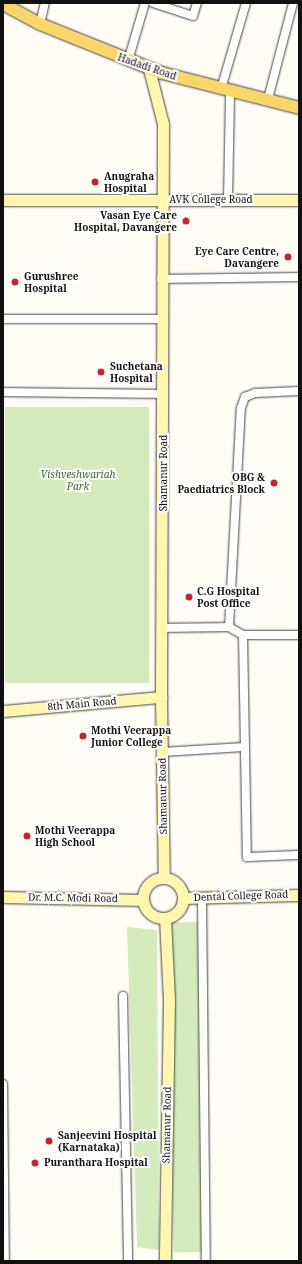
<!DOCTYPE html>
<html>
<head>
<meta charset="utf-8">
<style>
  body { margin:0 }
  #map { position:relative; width:302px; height:1264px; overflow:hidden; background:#fffdf5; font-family:"Noto Serif",serif }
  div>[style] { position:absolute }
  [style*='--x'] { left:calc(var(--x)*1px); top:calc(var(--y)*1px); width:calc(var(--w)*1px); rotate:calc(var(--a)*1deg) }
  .green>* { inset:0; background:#d5ebbd; transform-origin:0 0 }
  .roads { filter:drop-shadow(0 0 1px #444) drop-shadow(0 0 1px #444) }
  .street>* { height:8px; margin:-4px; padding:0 4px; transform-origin:4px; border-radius:4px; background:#fff }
  .secondary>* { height:11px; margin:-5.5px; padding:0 5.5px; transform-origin:5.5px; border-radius:5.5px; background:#fff6b0 }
  .secondary>.ring { margin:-5.5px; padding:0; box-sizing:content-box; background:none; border:11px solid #fff6b0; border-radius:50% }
  .primary>* { height:12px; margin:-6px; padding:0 6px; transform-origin:6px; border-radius:6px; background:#f9d66b }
  .dots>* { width:11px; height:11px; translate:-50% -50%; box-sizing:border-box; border:2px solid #fff; border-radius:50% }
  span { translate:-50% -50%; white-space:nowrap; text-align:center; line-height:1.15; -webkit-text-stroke:4px #fff; paint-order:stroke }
  .street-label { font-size:10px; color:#111 }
  .poi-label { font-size:10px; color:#111; font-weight:700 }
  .left { translate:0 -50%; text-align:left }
  .right { translate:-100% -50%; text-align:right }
  .park-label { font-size:10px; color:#2f6b1f; font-style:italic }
  .frame { position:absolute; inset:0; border:4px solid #111; pointer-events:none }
</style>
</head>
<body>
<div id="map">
  <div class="green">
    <i style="left:149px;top:407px;width:276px;height:144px;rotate:90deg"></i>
    <i style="left:199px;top:922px;width:330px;height:31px;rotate:89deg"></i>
    <i style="clip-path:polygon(127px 927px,157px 930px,159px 1250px,137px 1247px)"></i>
  </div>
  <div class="roads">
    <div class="street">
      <i style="--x:153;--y:3;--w:42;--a:18"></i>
      <i style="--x:193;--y:16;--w:14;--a:-73"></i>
      <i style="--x:40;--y:24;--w:22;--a:-77"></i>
      <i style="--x:128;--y:61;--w:60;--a:-73.7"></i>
      <i style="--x:221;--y:89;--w:90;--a:-73.8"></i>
      <i style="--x:268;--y:99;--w:99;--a:-75.4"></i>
      <i style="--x:228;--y:200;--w:109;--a:-88.9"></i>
      <i style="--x:161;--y:279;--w:138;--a:-0.8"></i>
      <i style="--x:3;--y:319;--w:159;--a:0"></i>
      <i style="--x:3;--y:392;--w:161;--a:0.7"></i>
      <i style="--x:229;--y:627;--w:16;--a:30"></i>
      <i style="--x:243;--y:635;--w:222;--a:89"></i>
      <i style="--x:247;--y:857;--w:52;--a:-2.2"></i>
      <i style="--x:161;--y:628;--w:68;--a:-0.8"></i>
      <i style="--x:229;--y:627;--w:219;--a:-86.9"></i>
      <i style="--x:241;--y:408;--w:12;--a:-70"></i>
      <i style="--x:245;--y:397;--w:11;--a:-22"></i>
      <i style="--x:255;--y:393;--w:44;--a:-2.6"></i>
      <i style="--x:243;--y:635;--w:56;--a:0"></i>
      <i style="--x:162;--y:752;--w:82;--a:-3.5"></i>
      <i style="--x:202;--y:898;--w:363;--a:89.4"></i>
      <i style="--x:123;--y:996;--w:265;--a:88.9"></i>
      <i style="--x:3;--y:1084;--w:177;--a:89.4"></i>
    </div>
    <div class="secondary">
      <i style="--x:149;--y:69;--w:57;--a:75.7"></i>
      <i style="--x:163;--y:124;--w:573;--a:90.2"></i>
      <i style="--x:161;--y:697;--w:181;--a:89.1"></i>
      <i style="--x:3;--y:200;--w:296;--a:0"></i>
      <i style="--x:3;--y:711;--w:159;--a:-5.1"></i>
      <i class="ring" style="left:143px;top:878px;width:29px;height:29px"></i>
      <i style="--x:3;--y:897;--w:140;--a:1.2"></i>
      <i style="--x:183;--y:898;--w:116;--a:-1.5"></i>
      <i style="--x:165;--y:918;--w:81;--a:87.2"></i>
      <i style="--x:169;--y:999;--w:262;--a:90.9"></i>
    </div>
    <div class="primary">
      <i style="--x:3;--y:4;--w:42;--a:28.4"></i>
      <i style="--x:40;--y:24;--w:131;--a:21.9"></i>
      <i style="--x:162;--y:73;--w:141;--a:14.3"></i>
    </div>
  </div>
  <div class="dots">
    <i style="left:95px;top:182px;background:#c4262e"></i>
    <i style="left:186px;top:221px;background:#c4262e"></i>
    <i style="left:288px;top:257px;background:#c4262e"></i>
    <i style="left:15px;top:282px;background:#c4262e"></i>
    <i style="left:101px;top:372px;background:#c4262e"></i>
    <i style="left:274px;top:483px;background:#c4262e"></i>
    <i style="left:189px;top:597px;background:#c4262e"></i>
    <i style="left:83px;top:736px;background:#c4262e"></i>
    <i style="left:27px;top:836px;background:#c4262e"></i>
    <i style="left:49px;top:1141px;background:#c4262e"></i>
    <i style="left:35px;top:1163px;background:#c4262e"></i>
  </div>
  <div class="street-label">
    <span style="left:147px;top:67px;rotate:19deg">Hadadi Road</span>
    <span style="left:211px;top:200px">AVK College Road</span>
    <span style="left:164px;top:473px;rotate:-90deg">Shamanur Road</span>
    <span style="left:82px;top:704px;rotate:-5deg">8th Main Road</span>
    <span style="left:163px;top:796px;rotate:-91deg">Shamanur Road</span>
    <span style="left:241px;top:896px;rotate:-2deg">Dental College Road</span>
    <span style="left:73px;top:898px;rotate:1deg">Dr. M.C. Modi Road</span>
    <span style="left:167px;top:1125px;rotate:-89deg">Shamanur Road</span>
  </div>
  <div class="poi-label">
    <span class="left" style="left:104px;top:182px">Anugraha<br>Hospital</span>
    <span class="right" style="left:177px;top:221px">Vasan Eye Care<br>Hospital, Davangere</span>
    <span class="right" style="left:279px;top:257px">Eye Care Centre,<br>Davangere</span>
    <span class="left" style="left:24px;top:282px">Gurushree<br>Hospital</span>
    <span class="left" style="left:110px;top:372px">Suchetana<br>Hospital</span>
    <span class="right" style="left:265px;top:483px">OBG &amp;<br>Paediatrics Block</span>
    <span class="left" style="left:197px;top:597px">C.G Hospital<br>Post Office</span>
    <span class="left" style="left:91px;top:736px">Mothi Veerappa<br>Junior College</span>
    <span class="left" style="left:35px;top:836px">Mothi Veerappa<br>High School</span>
    <span class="left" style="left:58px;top:1141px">Sanjeevini Hospital<br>(Karnataka)</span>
    <span class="left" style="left:44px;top:1163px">Puranthara Hospital</span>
  </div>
  <div class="park-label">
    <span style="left:78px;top:480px">Vishveshwariah<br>Park</span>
  </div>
  <div class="frame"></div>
</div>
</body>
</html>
